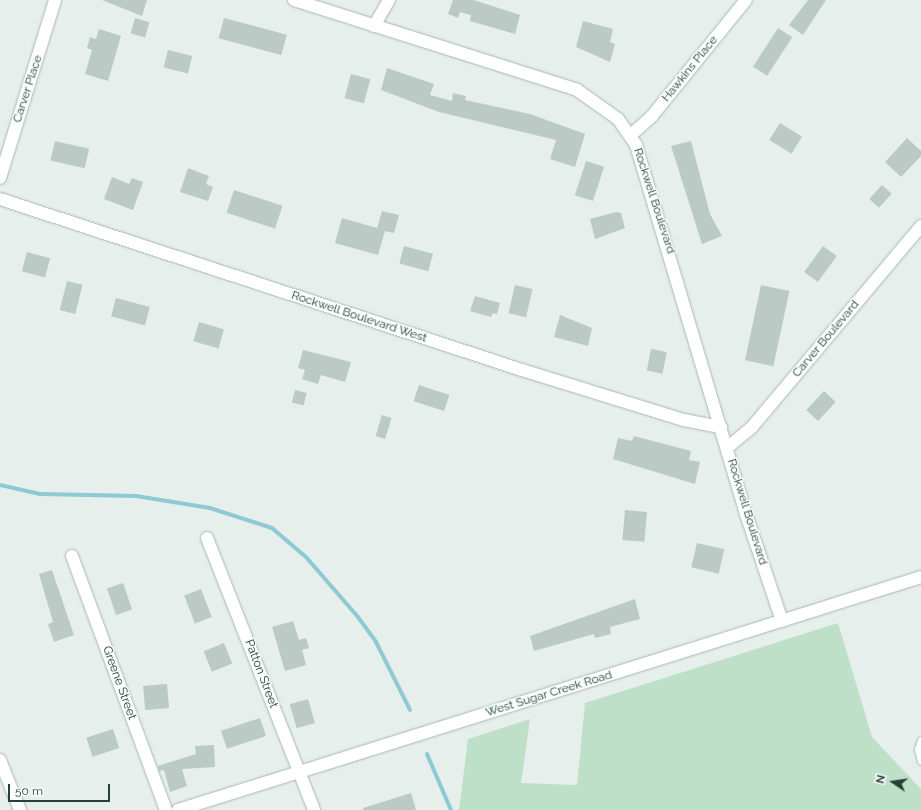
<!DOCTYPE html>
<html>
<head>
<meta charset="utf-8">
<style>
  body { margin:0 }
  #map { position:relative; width:921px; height:810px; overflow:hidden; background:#e6efeb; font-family:Raleway,sans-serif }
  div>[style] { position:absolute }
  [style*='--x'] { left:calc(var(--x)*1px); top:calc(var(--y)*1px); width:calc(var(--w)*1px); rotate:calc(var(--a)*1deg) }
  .green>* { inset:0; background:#bfe0c8 }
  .stream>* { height:4px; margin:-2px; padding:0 2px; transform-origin:2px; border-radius:2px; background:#8ec9d4 }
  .building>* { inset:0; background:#bbcac4; transform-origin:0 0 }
  .roads { filter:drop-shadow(0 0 1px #a8b8b2) drop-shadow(0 0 1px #a8b8b2) }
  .service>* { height:7px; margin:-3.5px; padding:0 3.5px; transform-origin:3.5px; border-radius:3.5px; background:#fff }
  .minor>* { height:12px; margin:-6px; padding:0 6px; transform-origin:6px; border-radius:6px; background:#fff }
  .secondary>* { height:12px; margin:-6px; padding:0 6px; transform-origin:6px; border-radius:6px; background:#fff }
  span { translate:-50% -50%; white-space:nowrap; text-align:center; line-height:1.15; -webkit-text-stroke:3px #f7fbf9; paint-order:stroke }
  .street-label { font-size:12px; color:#24423a }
  .north { position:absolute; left:873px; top:762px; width:40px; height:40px; -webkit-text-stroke:3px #f7fbf9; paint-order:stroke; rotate:283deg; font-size:11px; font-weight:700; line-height:16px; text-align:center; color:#24423a }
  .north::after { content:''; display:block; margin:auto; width:14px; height:18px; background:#24423a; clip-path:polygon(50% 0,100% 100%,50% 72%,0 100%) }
  .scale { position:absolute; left:8px; top:784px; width:102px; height:18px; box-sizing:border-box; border:2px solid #24423a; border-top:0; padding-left:5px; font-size:12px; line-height:14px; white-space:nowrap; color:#24423a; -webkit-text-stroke:3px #f7fbf9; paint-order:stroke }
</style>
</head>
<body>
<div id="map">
  <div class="green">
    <i style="clip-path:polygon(838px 623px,872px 737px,921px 789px,921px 810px,459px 810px,468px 739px,530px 719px,521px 783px,577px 785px,585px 703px)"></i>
  </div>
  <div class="stream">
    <i style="--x:0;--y:485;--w:41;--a:12.7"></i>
    <i style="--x:40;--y:494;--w:96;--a:1.2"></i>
    <i style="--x:136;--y:496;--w:75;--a:9.2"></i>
    <i style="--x:210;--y:508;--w:65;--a:17.9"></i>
    <i style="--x:272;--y:528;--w:45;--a:40.5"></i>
    <i style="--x:306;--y:557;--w:79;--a:49.1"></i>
    <i style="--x:358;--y:617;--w:31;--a:54"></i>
    <i style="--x:376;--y:642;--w:76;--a:63.4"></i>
    <i style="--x:427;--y:754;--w:61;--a:66.8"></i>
  </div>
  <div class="building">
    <i style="clip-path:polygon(102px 0,147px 0,142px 16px)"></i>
    <i style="clip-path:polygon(453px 0,474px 0,520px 15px,515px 34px,470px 21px,471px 15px,460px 12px,458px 18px,448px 14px)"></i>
    <i style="clip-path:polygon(808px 0,826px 0,803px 35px,789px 25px)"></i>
    <i style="left:135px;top:18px;width:15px;height:16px;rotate:16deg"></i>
    <i style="left:224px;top:18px;width:65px;height:21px;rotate:15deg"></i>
    <i style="clip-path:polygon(583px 21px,613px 29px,610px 42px,615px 44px,610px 62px,576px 47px)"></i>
    <i style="left:778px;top:28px;width:17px;height:46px;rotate:33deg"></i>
    <i style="clip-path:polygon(99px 29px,121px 36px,108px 81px,85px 74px,92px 50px,87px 48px,90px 37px,96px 39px)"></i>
    <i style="left:168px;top:50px;width:25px;height:18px;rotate:14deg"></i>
    <i style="clip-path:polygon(387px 68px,434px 84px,430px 95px,452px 101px,453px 93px,466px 96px,465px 100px,530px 114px,585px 134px,575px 167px,550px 159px,556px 140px,439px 112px,381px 90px)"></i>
    <i style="left:351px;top:74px;width:20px;height:25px;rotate:15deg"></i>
    <i style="left:780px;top:123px;width:26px;height:20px;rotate:32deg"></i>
    <i style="clip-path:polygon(907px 138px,921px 151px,921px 156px,901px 177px,885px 162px)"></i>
    <i style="left:55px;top:141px;width:35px;height:20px;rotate:13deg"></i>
    <i style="clip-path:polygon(691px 141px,710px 214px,722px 236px,702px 244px,671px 146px)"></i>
    <i style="left:586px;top:161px;width:19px;height:36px;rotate:18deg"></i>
    <i style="clip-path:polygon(188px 168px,209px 176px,206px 184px,213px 187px,208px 201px,180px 192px)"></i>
    <i style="clip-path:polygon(112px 177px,129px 184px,132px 178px,143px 182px,133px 210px,104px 199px)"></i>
    <i style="left:882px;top:185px;width:13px;height:19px;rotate:42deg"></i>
    <i style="left:234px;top:190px;width:51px;height:24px;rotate:18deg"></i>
    <i style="clip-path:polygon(382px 211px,399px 215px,394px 233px,385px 231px,378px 255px,335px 243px,342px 218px,377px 228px)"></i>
    <i style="clip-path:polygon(616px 212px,621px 213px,625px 228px,595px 239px,590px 219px)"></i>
    <i style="left:404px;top:246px;width:30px;height:18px;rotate:15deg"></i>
    <i style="left:823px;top:246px;width:17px;height:32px;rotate:36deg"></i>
    <i style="left:27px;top:252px;width:24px;height:20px;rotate:15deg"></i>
    <i style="left:67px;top:281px;width:16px;height:30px;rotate:14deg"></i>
    <i style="left:515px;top:285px;width:18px;height:29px;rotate:13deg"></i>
    <i style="left:761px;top:285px;width:29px;height:77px;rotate:12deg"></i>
    <i style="clip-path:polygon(475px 296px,500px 303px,497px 314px,493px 313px,491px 317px,470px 311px)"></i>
    <i style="left:116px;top:298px;width:35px;height:19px;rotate:15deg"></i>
    <i style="clip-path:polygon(560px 315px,592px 328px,588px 346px,554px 337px)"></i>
    <i style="left:199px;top:322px;width:26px;height:20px;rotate:16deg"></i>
    <i style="left:651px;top:349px;width:16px;height:22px;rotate:11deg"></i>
    <i style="clip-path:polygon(303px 350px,351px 362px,345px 382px,321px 375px,318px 384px,302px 379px,305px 370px,298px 368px)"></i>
    <i style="left:419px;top:385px;width:32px;height:17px;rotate:18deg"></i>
    <i style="left:295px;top:390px;width:12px;height:13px;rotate:14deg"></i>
    <i style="left:824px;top:391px;width:16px;height:26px;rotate:43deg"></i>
    <i style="left:382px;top:415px;width:10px;height:22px;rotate:17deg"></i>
    <i style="clip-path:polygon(634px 436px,691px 451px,689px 460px,700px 462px,695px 484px,613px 459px,618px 438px,632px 441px)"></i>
    <i style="left:625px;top:510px;width:22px;height:30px;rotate:5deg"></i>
    <i style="left:697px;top:543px;width:28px;height:25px;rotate:13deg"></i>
    <i style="clip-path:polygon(52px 570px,74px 635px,54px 642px,48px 624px,53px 622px,39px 574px)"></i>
    <i style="left:123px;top:583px;width:28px;height:17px;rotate:71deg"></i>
    <i style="left:201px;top:589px;width:30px;height:18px;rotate:69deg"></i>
    <i style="clip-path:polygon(635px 599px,640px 619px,610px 627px,611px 634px,595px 638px,594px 634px,534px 651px,530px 636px)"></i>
    <i style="clip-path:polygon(293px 621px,299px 640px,306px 638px,309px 648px,302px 650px,306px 665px,285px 671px,272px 627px)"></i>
    <i style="left:224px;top:643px;width:22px;height:22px;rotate:68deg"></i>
    <i style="left:167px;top:684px;width:24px;height:24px;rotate:85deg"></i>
    <i style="left:308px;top:699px;width:25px;height:19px;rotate:74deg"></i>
    <i style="left:260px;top:718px;width:19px;height:41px;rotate:72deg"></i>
    <i style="left:113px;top:729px;width:20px;height:28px;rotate:72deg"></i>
    <i style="clip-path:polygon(214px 745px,215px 767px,182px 769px,187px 786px,170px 792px,164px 770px,159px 771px,158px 766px,196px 754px,195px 746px)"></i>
    <i style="clip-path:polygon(411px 793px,416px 810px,364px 810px,363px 808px)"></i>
  </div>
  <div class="roads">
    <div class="service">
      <i style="--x:921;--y:740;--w:9;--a:108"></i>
      <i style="--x:918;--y:749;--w:12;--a:76"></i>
    </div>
    <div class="minor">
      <i style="--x:294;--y:0;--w:297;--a:17.6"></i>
      <i style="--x:577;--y:90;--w:50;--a:35.3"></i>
      <i style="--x:618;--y:119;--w:32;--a:55"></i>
      <i style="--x:636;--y:145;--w:385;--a:73.4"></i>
      <i style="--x:746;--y:514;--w:113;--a:71.4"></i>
      <i style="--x:374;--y:26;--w:30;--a:-60"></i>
      <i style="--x:631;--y:135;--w:28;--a:-42"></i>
      <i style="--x:652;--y:116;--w:149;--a:-51"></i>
      <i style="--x:0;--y:178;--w:186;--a:-72.8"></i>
      <i style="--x:0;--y:199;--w:549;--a:18.14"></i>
      <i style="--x:522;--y:370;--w:170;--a:17.2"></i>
      <i style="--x:684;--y:420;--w:38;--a:11"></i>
      <i style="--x:727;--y:448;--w:33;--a:-40"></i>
      <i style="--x:752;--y:427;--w:263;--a:-49.9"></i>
      <i style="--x:207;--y:538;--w:292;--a:68.5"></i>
      <i style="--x:72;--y:556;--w:271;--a:69.7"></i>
      <i style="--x:0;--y:760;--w:54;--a:68.2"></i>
    </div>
    <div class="secondary">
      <i style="--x:178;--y:810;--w:779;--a:-17.41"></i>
    </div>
  </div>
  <div class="street-label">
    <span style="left:690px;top:69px;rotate:-51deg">Hawkins Place</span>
    <span style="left:28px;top:89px;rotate:-72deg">Carver Place</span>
    <span style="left:654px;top:201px;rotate:72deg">Rockwell Boulevard</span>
    <span style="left:359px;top:317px;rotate:18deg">Rockwell Boulevard West</span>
    <span style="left:826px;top:339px;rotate:-50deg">Carver Boulevard</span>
    <span style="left:747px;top:512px;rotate:73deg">Rockwell Boulevard</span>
    <span style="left:261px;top:674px;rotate:69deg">Patton Street</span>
    <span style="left:119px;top:683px;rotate:70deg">Greene Street</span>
    <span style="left:549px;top:694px;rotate:-17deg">West Sugar Creek Road</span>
  </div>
  <div class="north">N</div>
  <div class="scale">50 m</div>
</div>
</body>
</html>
